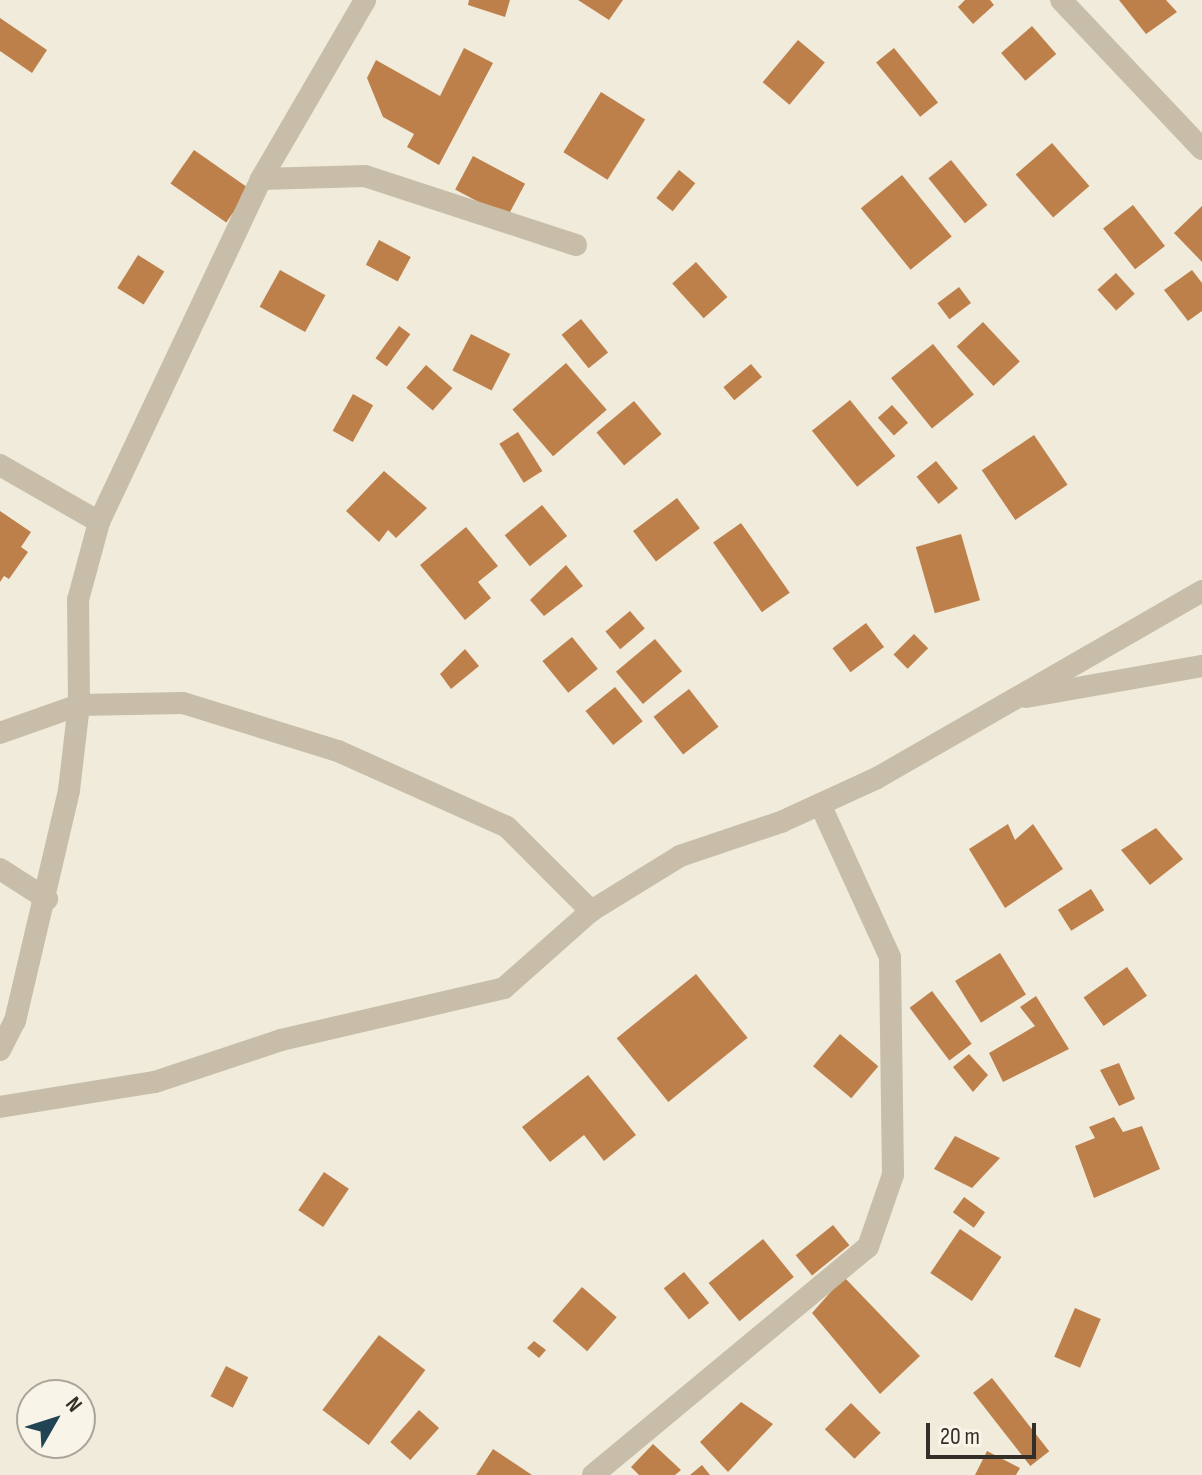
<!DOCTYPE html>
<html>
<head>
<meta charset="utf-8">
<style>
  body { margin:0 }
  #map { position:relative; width:1202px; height:1475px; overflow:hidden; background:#f0ebdb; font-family:"Sofia Sans Condensed",sans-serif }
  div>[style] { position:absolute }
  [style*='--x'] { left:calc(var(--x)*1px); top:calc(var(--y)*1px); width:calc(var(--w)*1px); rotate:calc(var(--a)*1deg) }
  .building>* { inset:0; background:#be804b; transform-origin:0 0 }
  .minor>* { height:22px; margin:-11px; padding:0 11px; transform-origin:11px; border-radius:11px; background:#c7bda8 }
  span { translate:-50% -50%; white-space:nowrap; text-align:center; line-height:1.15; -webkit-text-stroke:8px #f8f4e7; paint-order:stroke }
  .north { position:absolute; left:16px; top:1379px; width:80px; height:80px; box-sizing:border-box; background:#f8f4e7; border:2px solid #aaa59b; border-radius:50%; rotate:51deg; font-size:22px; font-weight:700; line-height:32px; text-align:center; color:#342e28 }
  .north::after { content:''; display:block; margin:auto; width:28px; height:36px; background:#204453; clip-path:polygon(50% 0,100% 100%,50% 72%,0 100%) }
  .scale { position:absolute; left:926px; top:1423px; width:110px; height:36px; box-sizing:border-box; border:4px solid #342e28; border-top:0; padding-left:10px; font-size:24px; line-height:28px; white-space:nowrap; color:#342e28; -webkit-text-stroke:6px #f8f4e7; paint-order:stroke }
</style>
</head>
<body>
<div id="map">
  <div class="building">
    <i style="clip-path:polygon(469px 0,510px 0,505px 17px,468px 5px)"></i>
    <i style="clip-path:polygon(578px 0,623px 0,609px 20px)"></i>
    <i style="clip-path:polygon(965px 0,990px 0,994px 5px,973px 24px,958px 7px)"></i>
    <i style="clip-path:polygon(1119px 0,1166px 0,1177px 12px,1146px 34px)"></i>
    <i style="clip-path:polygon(0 18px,47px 50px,32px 73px,0 51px)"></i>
    <i style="left:1032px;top:26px;width:37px;height:41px;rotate:49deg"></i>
    <i style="left:798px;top:40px;width:35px;height:55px;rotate:40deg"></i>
    <i style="clip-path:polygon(464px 48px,493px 63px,439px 165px,407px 147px,414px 134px,383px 117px,367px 78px,376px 60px,440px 96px)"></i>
    <i style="left:894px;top:48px;width:70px;height:23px;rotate:51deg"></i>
    <i style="left:601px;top:92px;width:52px;height:71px;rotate:32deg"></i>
    <i style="left:1052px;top:143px;width:57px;height:48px;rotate:49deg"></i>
    <i style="left:194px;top:150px;width:68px;height:41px;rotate:35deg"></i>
    <i style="left:473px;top:156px;width:59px;height:38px;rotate:28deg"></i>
    <i style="left:951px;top:160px;width:58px;height:29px;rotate:51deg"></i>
    <i style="left:679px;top:170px;width:21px;height:36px;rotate:39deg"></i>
    <i style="left:902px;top:175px;width:79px;height:53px;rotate:51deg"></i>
    <i style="left:1133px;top:205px;width:52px;height:38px;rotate:52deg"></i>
    <i style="clip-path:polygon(1202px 206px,1202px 262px,1174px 233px)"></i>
    <i style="left:379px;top:240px;width:36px;height:28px;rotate:28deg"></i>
    <i style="left:138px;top:255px;width:31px;height:39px;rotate:32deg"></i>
    <i style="left:696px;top:262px;width:47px;height:32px;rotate:48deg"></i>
    <i style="left:280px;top:270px;width:52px;height:42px;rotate:29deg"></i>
    <i style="clip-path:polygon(1192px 270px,1202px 283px,1202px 311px,1188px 321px,1164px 290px)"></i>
    <i style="left:1116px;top:273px;width:28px;height:25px;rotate:48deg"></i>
    <i style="left:959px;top:287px;width:20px;height:27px;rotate:53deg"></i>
    <i style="left:581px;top:319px;width:43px;height:25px;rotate:51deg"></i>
    <i style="left:983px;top:322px;width:54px;height:36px;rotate:47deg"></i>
    <i style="left:399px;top:326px;width:14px;height:40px;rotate:36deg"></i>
    <i style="left:471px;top:334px;width:44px;height:41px;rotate:27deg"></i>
    <i style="left:933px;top:344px;width:65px;height:54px;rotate:51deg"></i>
    <i style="left:566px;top:363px;width:62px;height:71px;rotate:49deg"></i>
    <i style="left:751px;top:364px;width:17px;height:36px;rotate:50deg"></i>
    <i style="left:426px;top:365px;width:35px;height:30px;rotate:41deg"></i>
    <i style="left:353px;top:394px;width:23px;height:42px;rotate:29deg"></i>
    <i style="left:850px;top:400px;width:72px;height:49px;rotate:51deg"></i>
    <i style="left:634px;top:401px;width:43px;height:49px;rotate:50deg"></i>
    <i style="left:892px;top:405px;width:24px;height:19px;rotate:48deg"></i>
    <i style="left:518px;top:432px;width:46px;height:22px;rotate:58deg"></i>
    <i style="left:1034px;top:435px;width:60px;height:63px;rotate:56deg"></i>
    <i style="left:936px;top:461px;width:35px;height:25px;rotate:51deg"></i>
    <i style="clip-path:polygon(384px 471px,427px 508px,396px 538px,388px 530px,379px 542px,346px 511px)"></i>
    <i style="left:677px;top:498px;width:38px;height:55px;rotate:53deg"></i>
    <i style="left:542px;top:505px;width:40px;height:48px;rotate:51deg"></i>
    <i style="clip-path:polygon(0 511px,31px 532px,21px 547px,28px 552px,9px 579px,4px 576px,0 582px)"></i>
    <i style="left:741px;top:523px;width:85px;height:34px;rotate:55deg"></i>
    <i style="clip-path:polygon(466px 527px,498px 566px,478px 582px,491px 598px,465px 620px,420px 565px)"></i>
    <i style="left:961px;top:534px;width:69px;height:47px;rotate:74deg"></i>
    <i style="clip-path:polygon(566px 565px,583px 586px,544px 616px,530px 600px)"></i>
    <i style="left:630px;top:611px;width:23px;height:32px;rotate:50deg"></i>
    <i style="left:866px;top:623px;width:30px;height:42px;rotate:53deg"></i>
    <i style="left:914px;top:634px;width:20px;height:29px;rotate:45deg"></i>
    <i style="left:572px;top:637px;width:41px;height:38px;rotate:51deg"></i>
    <i style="left:655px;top:639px;width:42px;height:51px;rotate:50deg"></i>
    <i style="clip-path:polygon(465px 649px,479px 666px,451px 689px,440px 674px)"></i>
    <i style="left:615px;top:687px;width:44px;height:38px;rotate:51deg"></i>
    <i style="left:689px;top:689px;width:48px;height:45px;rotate:52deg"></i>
    <i style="clip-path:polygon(1008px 824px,1015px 840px,1033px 824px,1063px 869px,1005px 908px,969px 849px)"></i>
    <i style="clip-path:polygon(1156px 828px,1183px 859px,1150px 885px,1121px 850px)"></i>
    <i style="left:1091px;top:889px;width:25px;height:39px;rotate:58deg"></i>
    <i style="left:1000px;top:953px;width:49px;height:53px;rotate:58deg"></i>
    <i style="left:1127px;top:967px;width:35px;height:53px;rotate:55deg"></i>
    <i style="left:696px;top:974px;width:82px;height:102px;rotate:51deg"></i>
    <i style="left:932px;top:991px;width:66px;height:28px;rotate:53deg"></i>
    <i style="clip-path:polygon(1036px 996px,1069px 1049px,1003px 1082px,989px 1053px,1035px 1026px,1020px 1007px)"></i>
    <i style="left:840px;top:1034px;width:50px;height:42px;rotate:40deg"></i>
    <i style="clip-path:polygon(969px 1054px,988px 1075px,973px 1092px,953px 1067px)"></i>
    <i style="clip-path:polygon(1119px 1063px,1135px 1099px,1119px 1106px,1100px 1070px)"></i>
    <i style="clip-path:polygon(588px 1075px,636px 1135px,604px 1161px,584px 1135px,550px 1162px,522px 1127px)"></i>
    <i style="clip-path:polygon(1114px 1117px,1123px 1132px,1142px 1126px,1160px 1169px,1094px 1198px,1075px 1146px,1095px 1138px,1089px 1127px)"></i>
    <i style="clip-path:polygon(955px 1136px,1000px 1158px,972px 1188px,934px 1169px)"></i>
    <i style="left:324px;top:1172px;width:30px;height:46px;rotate:34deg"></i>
    <i style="left:964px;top:1197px;width:26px;height:19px;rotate:36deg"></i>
    <i style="left:833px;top:1225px;width:26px;height:48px;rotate:51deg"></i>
    <i style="left:960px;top:1229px;width:50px;height:53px;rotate:34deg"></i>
    <i style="left:763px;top:1239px;width:49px;height:70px;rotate:51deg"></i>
    <i style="left:684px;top:1272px;width:40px;height:26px;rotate:51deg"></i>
    <i style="clip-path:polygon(844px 1277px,920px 1356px,880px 1394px,812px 1313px)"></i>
    <i style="left:582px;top:1287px;width:46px;height:45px;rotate:41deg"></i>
    <i style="left:1075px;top:1308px;width:28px;height:53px;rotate:23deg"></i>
    <i style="left:379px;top:1335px;width:58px;height:94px;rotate:37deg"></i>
    <i style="clip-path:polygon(534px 1341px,546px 1350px,539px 1358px,527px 1348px)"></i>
    <i style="left:226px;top:1366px;width:25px;height:34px;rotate:27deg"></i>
    <i style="left:992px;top:1378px;width:93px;height:24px;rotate:52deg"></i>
    <i style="clip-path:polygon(741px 1402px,773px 1424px,728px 1472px,700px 1442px)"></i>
    <i style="left:851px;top:1403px;width:42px;height:37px;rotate:45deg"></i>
    <i style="left:419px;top:1410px;width:27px;height:43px;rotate:42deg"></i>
    <i style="clip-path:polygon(653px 1444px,681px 1470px,675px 1475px,639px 1475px,631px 1467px)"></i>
    <i style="clip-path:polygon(493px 1449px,532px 1475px,476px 1475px)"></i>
    <i style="clip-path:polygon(987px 1451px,1020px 1468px,1016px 1475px,975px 1475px)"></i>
    <i style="clip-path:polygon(702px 1465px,710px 1475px,690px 1475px)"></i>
  </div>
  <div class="minor">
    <i style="--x:1061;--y:0;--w:205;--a:46.6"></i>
    <i style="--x:261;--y:179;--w:104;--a:-1.7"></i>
    <i style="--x:365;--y:176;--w:222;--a:18.1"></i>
    <i style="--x:0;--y:465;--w:114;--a:29.9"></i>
    <i style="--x:1026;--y:697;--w:179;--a:-10"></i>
    <i style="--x:0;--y:733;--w:84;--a:-19.5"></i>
    <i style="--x:79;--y:705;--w:104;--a:-1.1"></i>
    <i style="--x:183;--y:703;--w:162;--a:17.2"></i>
    <i style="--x:338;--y:751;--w:185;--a:24.2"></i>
    <i style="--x:507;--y:827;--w:119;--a:45"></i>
    <i style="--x:591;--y:911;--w:105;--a:-31.7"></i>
    <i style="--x:680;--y:856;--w:107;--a:-18.6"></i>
    <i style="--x:781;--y:822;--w:106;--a:-24.6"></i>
    <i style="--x:877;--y:778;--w:375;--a:-29.9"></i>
    <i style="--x:0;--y:869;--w:56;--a:32.6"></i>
    <i style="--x:0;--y:1050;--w:33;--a:-63"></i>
    <i style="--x:15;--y:1021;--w:237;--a:-76.8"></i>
    <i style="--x:69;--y:790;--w:86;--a:-83.3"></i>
    <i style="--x:79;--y:705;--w:105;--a:-90.5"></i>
    <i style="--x:78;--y:600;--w:81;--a:-74.9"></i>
    <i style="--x:99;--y:522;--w:379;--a:-64.7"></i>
    <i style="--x:261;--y:179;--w:207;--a:-59.8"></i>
    <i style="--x:0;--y:1107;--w:157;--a:-9.2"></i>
    <i style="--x:155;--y:1082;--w:133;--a:-18.4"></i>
    <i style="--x:281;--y:1040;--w:229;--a:-13.1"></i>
    <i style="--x:504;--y:988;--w:116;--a:-41.5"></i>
    <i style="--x:593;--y:1475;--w:357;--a:-39.7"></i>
    <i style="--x:868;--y:1247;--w:76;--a:-70.9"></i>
    <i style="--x:893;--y:1175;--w:218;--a:-90.8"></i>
    <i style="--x:890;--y:957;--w:168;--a:-114.6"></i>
  </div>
  <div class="north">N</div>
  <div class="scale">20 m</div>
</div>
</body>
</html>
